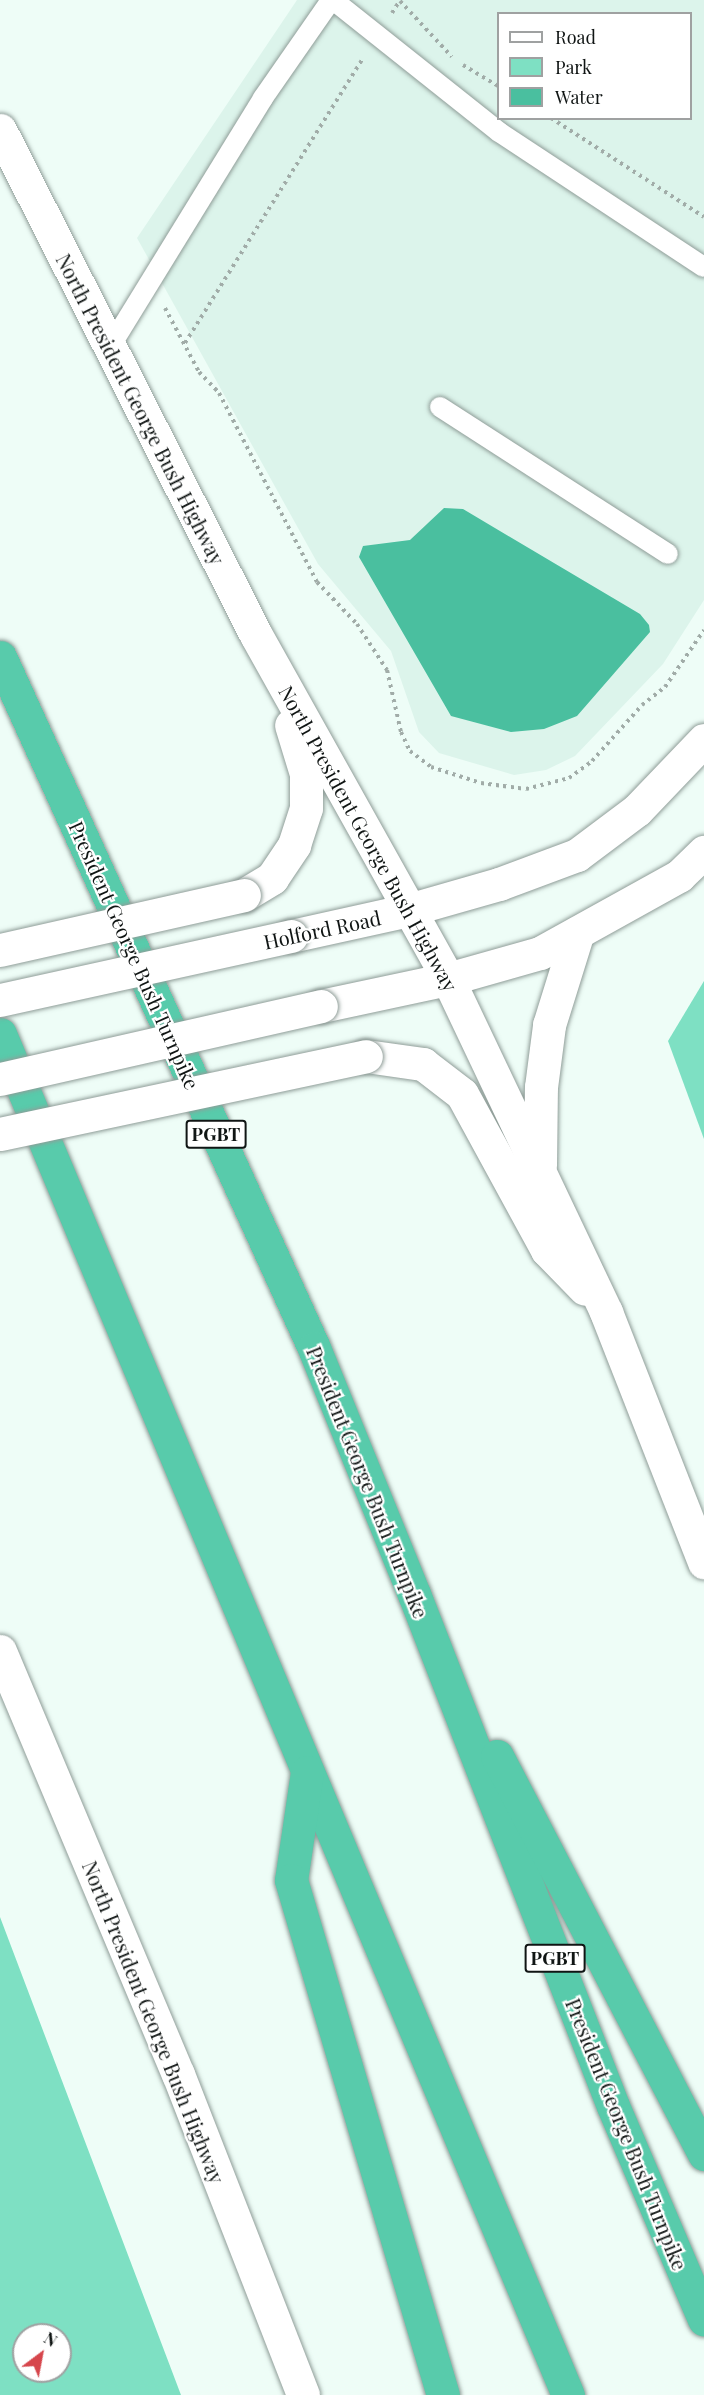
<!DOCTYPE html>
<html>
<head>
<meta charset="utf-8">
<style>
  body { margin:0 }
  #map { position:relative; width:704px; height:2395px; overflow:hidden; background:#eefdf7; font-family:"Playfair Display",serif }
  div>[style] { position:absolute }
  [style*='--x'] { left:calc(var(--x)*1px); top:calc(var(--y)*1px); width:calc(var(--w)*1px); rotate:calc(var(--a)*1deg) }
  .built>* { inset:0; background:#dcf4eb }
  .green>* { inset:0; background:#7ee0c3 }
  .water>* { inset:0; background:#4abf9f }
  .path>* { height:4px; margin-top:-2px; transform-origin:0; background:repeating-linear-gradient(90deg,#a1aca8 0 3px,transparent 0 7.5px) }
  .roads { filter:drop-shadow(0 0 2px #8f9d98) drop-shadow(0 0 2px #8f9d98) }
  .service>* { height:20px; margin:-10px; padding:0 10px; transform-origin:10px; border-radius:10px; background:#fff }
  .tertiary>* { height:33px; margin:-16.5px; padding:0 16.5px; transform-origin:16.5px; border-radius:16.5px; background:#fff }
  .secondary>* { height:33px; margin:-16.5px; padding:0 16.5px; transform-origin:16.5px; border-radius:16.5px; background:#fff }
  .motorway>* { height:33px; margin:-16.5px; padding:0 16.5px; transform-origin:16.5px; border-radius:16.5px; background:#58cbab }
  .bridges { filter:drop-shadow(0 0 2px #8f9d98) drop-shadow(0 0 2px #8f9d98) }
  .tertiary-bridge>* { height:33px; margin:-16.5px; padding:0 16.5px; transform-origin:16.5px; border-radius:16.5px; background:#fff }
  .secondary-bridge>* { height:33px; margin:-16.5px; padding:0 16.5px; transform-origin:16.5px; border-radius:16.5px; background:#fff }
  span { translate:-50% -50%; white-space:nowrap; text-align:center; line-height:1.15; -webkit-text-stroke:4.5px #fff; paint-order:stroke }
  .shield-label span { padding:2px 4px; background:#fff; border:2px solid; border-radius:4px; -webkit-text-stroke-width:0 }
  .shield-label { font-size:18px; color:#101514; font-weight:700 }
  .street-label { font-size:20px; color:#101514 }
  .legend { position:absolute; left:497px; top:12px; width:195px; height:108px; box-sizing:border-box; background:#fff; border:2px solid #9fa1a1; margin:0; padding:8px 10px; list-style:none; font-size:18px; color:#101514 }
  .legend li { display:flex; align-items:center; gap:12px; height:30px }
  .legend b { width:30px; border:2px solid #9fa1a1 }
  .north { position:absolute; left:12px; top:2323px; width:60px; height:60px; box-sizing:border-box; background:#fff; border:2px solid #9fa1a1; border-radius:50%; rotate:32deg; font-size:16px; font-weight:700; line-height:24px; text-align:center; color:#101514 }
  .north::after { content:''; display:block; margin:auto; width:21px; height:27px; background:#d6464c; clip-path:polygon(50% 0,100% 100%,50% 72%,0 100%) }
</style>
</head>
<body>
<div id="map">
  <div class="built">
    <i style="clip-path:polygon(evenodd,297px 0,704px 0,704px 600px,663px 664px,575px 756px,546px 770px,514px 775px,439px 753px,419px 732px,391px 651px,318px 564px,137px 238px,297px 0,498px 14px,690px 14px,690px 118px,498px 118px,498px 14px)"></i>
  </div>
  <div class="green">
    <i style="clip-path:polygon(704px 981px,704px 1139px,668px 1041px)"></i>
    <i style="clip-path:polygon(evenodd,0 1917px,181px 2395px,0 2395px,0 1917px,24px 2335px,60px 2335px,60px 2371px,24px 2371px,24px 2335px)"></i>
  </div>
  <div class="water">
    <i style="clip-path:polygon(444px 508px,463px 509px,640px 614px,649px 625px,650px 632px,577px 716px,544px 729px,511px 732px,451px 716px,359px 557px,363px 546px,410px 540px)"></i>
  </div>
  <div class="path">
    <i style="--x:400;--y:1;--w:76;--a:47.1"></i>
    <i style="--x:392;--y:13;--w:15;--a:-58"></i>
    <i style="--x:463;--y:65;--w:41;--a:31"></i>
    <i style="--x:551;--y:118;--w:182;--a:32.9"></i>
    <i style="--x:165;--y:308;--w:72;--a:62"></i>
    <i style="--x:199;--y:372;--w:29;--a:46"></i>
    <i style="--x:219;--y:393;--w:213;--a:62.6"></i>
    <i style="--x:317;--y:582;--w:58;--a:46.4"></i>
    <i style="--x:357;--y:624;--w:55;--a:56.9"></i>
    <i style="--x:387;--y:670;--w:64;--a:77.3"></i>
    <i style="--x:401;--y:732;--w:21;--a:65"></i>
    <i style="--x:410;--y:751;--w:26;--a:37"></i>
    <i style="--x:431;--y:767;--w:52;--a:17.7"></i>
    <i style="--x:481;--y:783;--w:45;--a:7.6"></i>
    <i style="--x:526;--y:789;--w:44;--a:-14.3"></i>
    <i style="--x:569;--y:778;--w:29;--a:-36"></i>
    <i style="--x:592;--y:761;--w:75;--a:-48.2"></i>
    <i style="--x:642;--y:705;--w:29;--a:-38"></i>
    <i style="--x:665;--y:687;--w:69;--a:-55.6"></i>
    <i style="--x:185;--y:343;--w:337;--a:-58"></i>
  </div>
  <div class="roads">
    <div class="service">
      <i style="--x:333;--y:0;--w:212;--a:38.5"></i>
      <i style="--x:499;--y:132;--w:245;--a:33.4"></i>
      <i style="--x:110;--y:347;--w:292;--a:-58.4"></i>
      <i style="--x:263;--y:98;--w:119;--a:-55.2"></i>
      <i style="--x:440;--y:407;--w:271;--a:32.8"></i>
    </div>
    <div class="tertiary">
      <i style="--x:291;--y:936;--w:120;--a:-12.5"></i>
      <i style="--x:408;--y:910;--w:95;--a:-15.9"></i>
      <i style="--x:499;--y:884;--w:83;--a:-20.4"></i>
      <i style="--x:577;--y:855;--w:75;--a:-36.9"></i>
      <i style="--x:637;--y:810;--w:97;--a:-46.3"></i>
      <i style="--x:321;--y:1006;--w:130;--a:-12"></i>
      <i style="--x:448;--y:979;--w:96;--a:-15.8"></i>
      <i style="--x:540;--y:953;--w:159;--a:-29"></i>
      <i style="--x:679;--y:876;--w:35;--a:-44"></i>
    </div>
    <div class="secondary">
      <i style="--x:0;--y:130;--w:566;--a:63.12"></i>
      <i style="--x:256;--y:635;--w:394;--a:60.8"></i>
      <i style="--x:448;--y:979;--w:369;--a:64.6"></i>
      <i style="--x:606;--y:1312;--w:269;--a:68.6"></i>
      <i style="--x:244;--y:895;--w:33;--a:-31"></i>
      <i style="--x:272;--y:878;--w:40;--a:-56"></i>
      <i style="--x:294;--y:845;--w:39;--a:-72"></i>
      <i style="--x:306;--y:808;--w:34;--a:-90"></i>
      <i style="--x:306;--y:774;--w:51;--a:-107"></i>
      <i style="--x:366;--y:1056;--w:58;--a:8"></i>
      <i style="--x:423;--y:1064;--w:49;--a:37.6"></i>
      <i style="--x:462;--y:1094;--w:178;--a:61.4"></i>
      <i style="--x:547;--y:1250;--w:54;--a:45.7"></i>
      <i style="--x:540;--y:1165;--w:78;--a:-89.3"></i>
      <i style="--x:541;--y:1087;--w:63;--a:-82.6"></i>
      <i style="--x:549;--y:1025;--w:97;--a:-72.7"></i>
      <i style="--x:0;--y:1651;--w:459;--a:67.2"></i>
      <i style="--x:178;--y:2074;--w:344;--a:68.7"></i>
    </div>
    <div class="motorway">
      <i style="--x:0;--y:657;--w:759;--a:65.56"></i>
      <i style="--x:314;--y:1348;--w:266;--a:67.9"></i>
      <i style="--x:414;--y:1594;--w:549;--a:68.76"></i>
      <i style="--x:613;--y:2106;--w:232;--a:66.9"></i>
      <i style="--x:0;--y:1034;--w:1475;--a:67.35"></i>
      <i style="--x:497;--y:1756;--w:449;--a:62.5"></i>
      <i style="--x:307;--y:1772;--w:109;--a:98.4"></i>
      <i style="--x:291;--y:1880;--w:537;--a:73.56"></i>
    </div>
  </div>
  <div class="bridges">
    <div class="tertiary-bridge">
      <i style="--x:0;--y:1000;--w:298;--a:-12.4"></i>
      <i style="--x:0;--y:1079;--w:329;--a:-12.8"></i>
    </div>
    <div class="secondary-bridge">
      <i style="--x:0;--y:950;--w:250;--a:-12.7"></i>
      <i style="--x:0;--y:1134;--w:374;--a:-12"></i>
    </div>
  </div>
  <div class="shield-label">
    <span style="left:216px;top:1134px">PGBT</span>
    <span style="left:555px;top:1958px">PGBT</span>
  </div>
  <div class="street-label">
    <span style="left:141px;top:409px;rotate:63deg">North President George Bush Highway</span>
    <span style="left:369px;top:838px;rotate:61deg">North President George Bush Highway</span>
    <span style="left:322px;top:929px;rotate:-12deg">Holford Road</span>
    <span style="left:135px;top:955px;rotate:66deg">President George Bush Turnpike</span>
    <span style="left:368px;top:1482px;rotate:68deg">President George Bush Turnpike</span>
    <span style="left:154px;top:2022px;rotate:68deg">North President George Bush Highway</span>
    <span style="left:627px;top:2134px;rotate:68deg">President George Bush Turnpike</span>
  </div>
  <ul class="legend">
  <li><b style="height:8px;background:#fff"></b>Road</li>
  <li><b style="height:16px;background:#7ee0c3"></b>Park</li>
  <li><b style="height:16px;background:#4abf9f"></b>Water</li>
  </ul>
  <div class="north">N</div>
</div>
</body>
</html>
